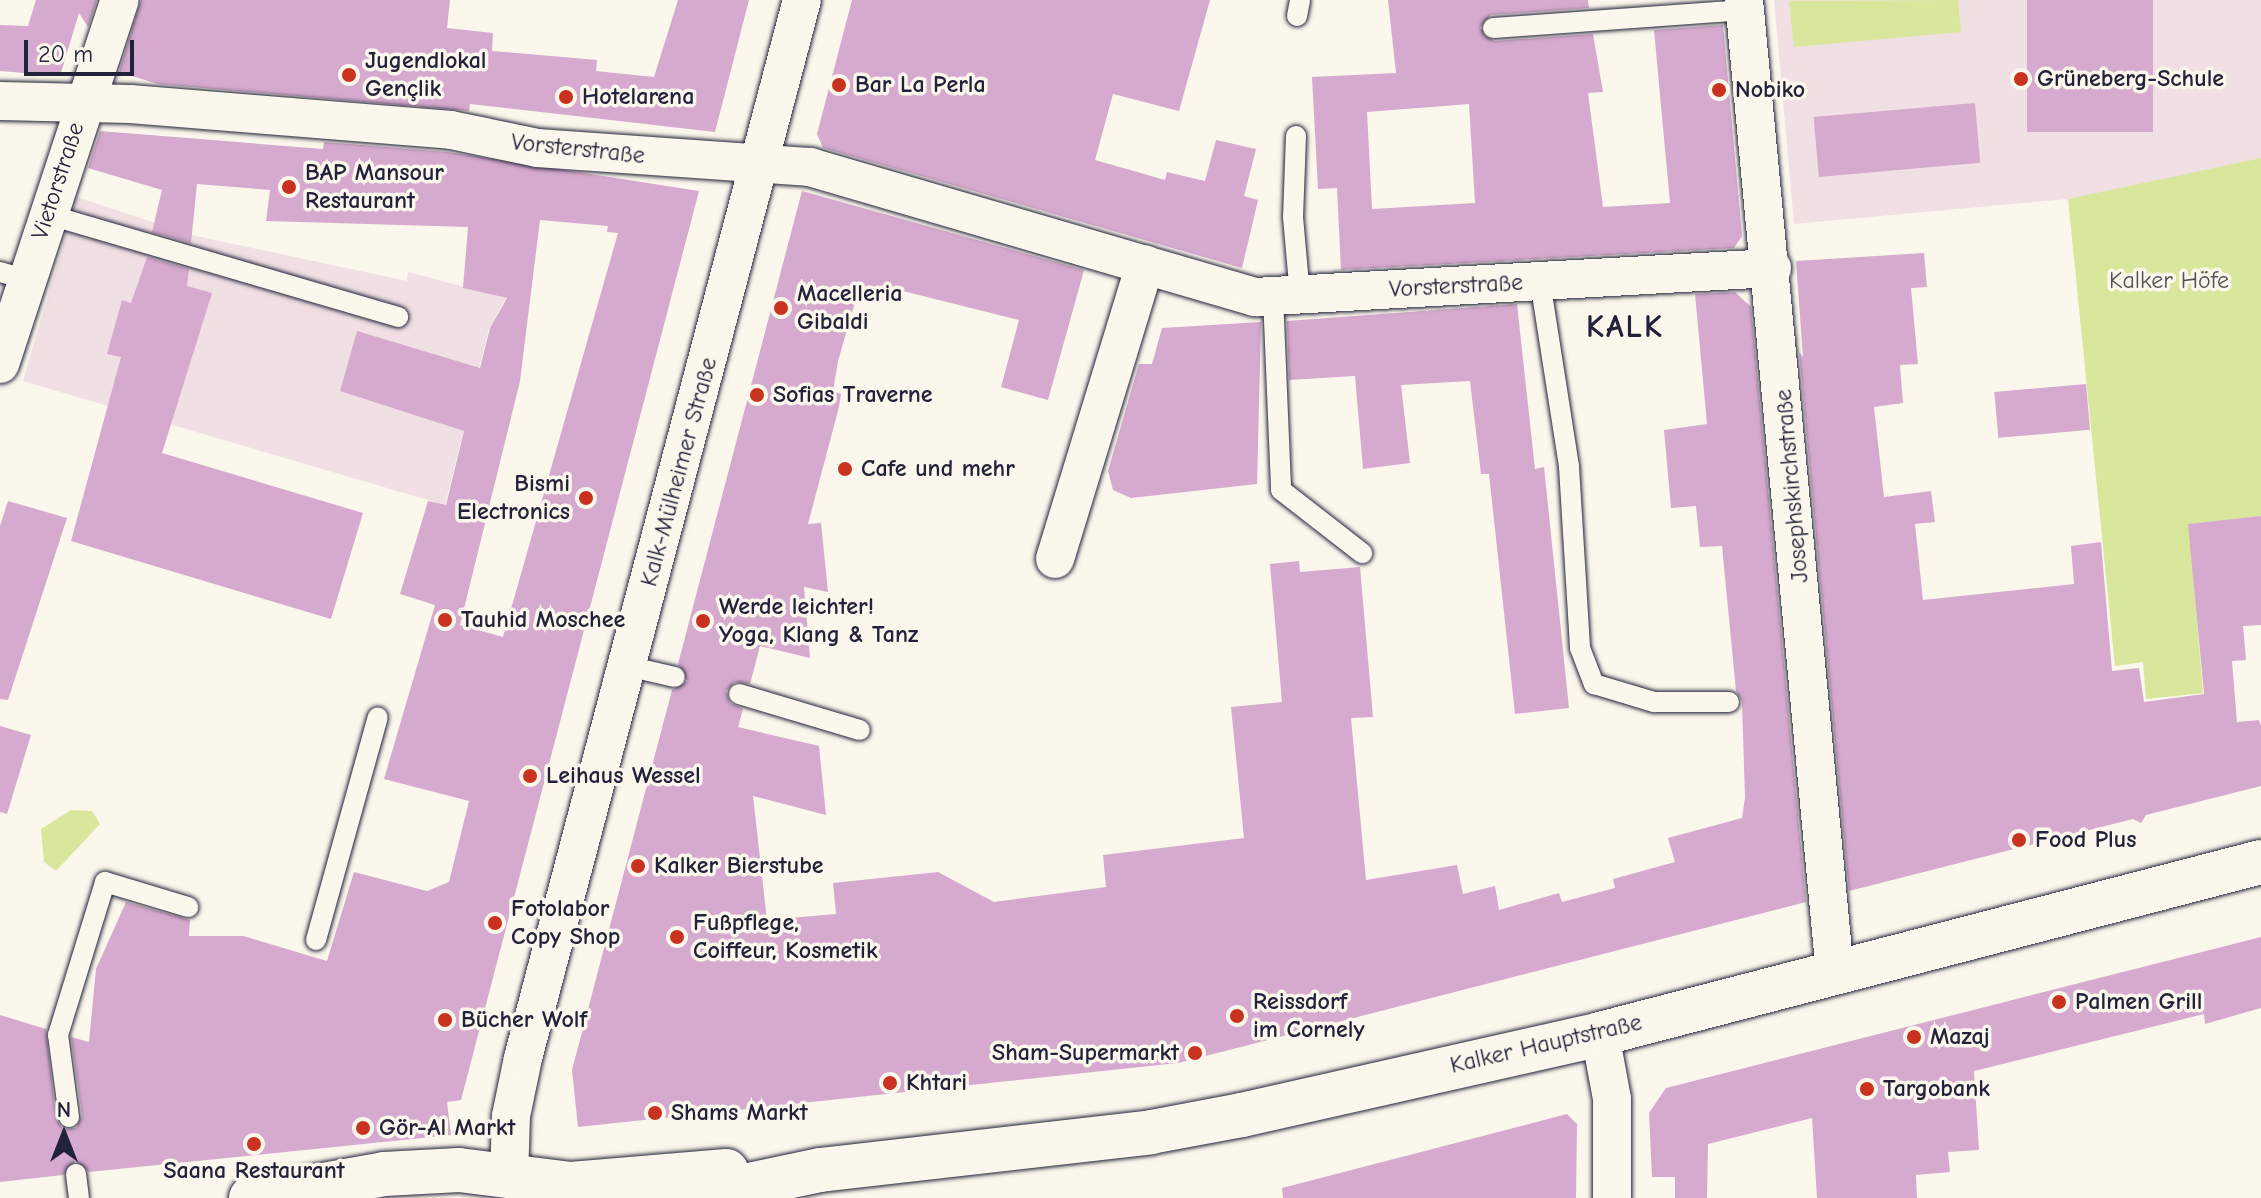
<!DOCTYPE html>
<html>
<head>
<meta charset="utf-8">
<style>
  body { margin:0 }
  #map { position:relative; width:2261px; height:1198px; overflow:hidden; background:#fbf7ec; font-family:"Comic Neue",sans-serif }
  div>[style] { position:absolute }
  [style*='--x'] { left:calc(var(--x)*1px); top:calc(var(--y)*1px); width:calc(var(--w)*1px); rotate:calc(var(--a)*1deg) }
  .built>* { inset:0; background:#f0e0e3 }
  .green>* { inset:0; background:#d8e79b }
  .building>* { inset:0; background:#d6aace; transform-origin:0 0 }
  .roads { filter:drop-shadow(0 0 2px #22223b) drop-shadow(0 0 2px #22223b) }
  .service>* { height:20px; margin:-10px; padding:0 10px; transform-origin:10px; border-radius:10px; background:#fbf7ec }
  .minor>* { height:38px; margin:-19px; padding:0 19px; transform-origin:19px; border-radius:19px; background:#fbf7ec }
  .primary>* { height:44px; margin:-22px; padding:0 22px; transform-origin:22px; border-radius:22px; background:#fbf7ec }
  .dots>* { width:22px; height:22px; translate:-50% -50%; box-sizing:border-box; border:4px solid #fbf7ec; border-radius:50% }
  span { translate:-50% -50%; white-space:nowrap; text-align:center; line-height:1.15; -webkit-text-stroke:7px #fbf7ec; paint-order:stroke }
  .poi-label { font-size:24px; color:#22223b; font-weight:700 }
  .left { translate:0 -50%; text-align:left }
  .right { translate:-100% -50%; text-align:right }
  .street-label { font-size:24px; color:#22223b }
  .park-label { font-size:24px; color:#505353 }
  .district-label { font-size:32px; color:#22223b; font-weight:700; letter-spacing:2px }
  .north { position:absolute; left:24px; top:1094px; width:80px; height:80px; -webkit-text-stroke:6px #fbf7ec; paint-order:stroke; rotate:0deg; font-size:22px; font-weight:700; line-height:32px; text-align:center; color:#22223b }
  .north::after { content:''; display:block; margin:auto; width:28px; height:36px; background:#22223b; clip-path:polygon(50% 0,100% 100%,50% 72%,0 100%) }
  .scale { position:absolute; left:24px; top:40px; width:110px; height:36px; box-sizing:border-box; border:4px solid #22223b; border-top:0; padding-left:10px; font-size:24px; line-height:28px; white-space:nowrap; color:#22223b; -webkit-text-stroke:6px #fbf7ec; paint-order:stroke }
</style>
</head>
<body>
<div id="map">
  <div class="built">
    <i style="clip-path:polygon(1774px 0,2261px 0,2261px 158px,2089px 197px,1794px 224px)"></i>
    <i style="clip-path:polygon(77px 197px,192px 235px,407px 281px,408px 272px,506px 298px,489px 329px,445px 505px,23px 381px)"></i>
  </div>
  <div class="green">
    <i style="clip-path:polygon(1958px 0,1961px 32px,1794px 47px,1789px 1px)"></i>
    <i style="clip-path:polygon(2261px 158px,2261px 516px,2189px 525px,2203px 693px,2146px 699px,2143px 662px,2115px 666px,2068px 199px)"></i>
    <i style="clip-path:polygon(71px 810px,92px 811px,100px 824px,56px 871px,44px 862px,41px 829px)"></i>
  </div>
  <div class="building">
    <i style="clip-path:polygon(36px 0,97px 0,88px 27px,79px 13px,60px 76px,0 71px,0 25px,28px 26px)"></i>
    <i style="clip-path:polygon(141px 0,450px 0,447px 28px,493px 33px,492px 51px,597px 60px,596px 71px,654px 77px,678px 0,749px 0,715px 132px,470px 104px,469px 111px,158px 84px,119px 72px)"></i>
    <i style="clip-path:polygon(852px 0,1210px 0,1179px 111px,1113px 94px,1095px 160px,1165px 180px,1167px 172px,1205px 181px,1216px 140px,1256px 149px,1244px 196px,1258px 200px,1242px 268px,823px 148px,817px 134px)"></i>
    <i style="clip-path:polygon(evenodd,1388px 0,1588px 0,1589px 8px,1491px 15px,1480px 28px,1494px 41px,1593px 34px,1603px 92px,1588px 93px,1603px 207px,1670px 203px,1654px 30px,1723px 25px,1742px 236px,1734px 248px,1341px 270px,1337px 188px,1318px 189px,1312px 77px,1396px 73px,1388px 0,1469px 104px,1475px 203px,1372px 209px,1367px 112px,1469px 104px)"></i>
    <i style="left:2027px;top:0;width:126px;height:132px"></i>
    <i style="left:1975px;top:103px;width:60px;height:162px;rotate:85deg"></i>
    <i style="clip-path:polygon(evenodd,100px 131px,323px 149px,324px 142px,448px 152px,699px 191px,461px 1100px,447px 1102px,451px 1135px,89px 1172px,75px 1161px,63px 1175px,0 1182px,0 1015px,46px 1029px,56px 1119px,63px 1129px,76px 1128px,82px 1115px,71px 1037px,89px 1042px,96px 969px,126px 902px,190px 920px,189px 936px,243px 936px,327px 961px,354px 872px,427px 891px,449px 882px,469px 801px,384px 779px,435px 605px,400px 594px,428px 501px,446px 505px,464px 431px,340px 391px,357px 331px,480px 368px,490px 328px,507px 298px,463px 288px,468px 227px,266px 221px,270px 190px,197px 184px,191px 243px,152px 232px,162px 190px,88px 168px,100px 131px,540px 220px,608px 226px,607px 232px,618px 233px,503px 637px,460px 625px,520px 381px,540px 220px)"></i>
    <i style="clip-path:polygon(802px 191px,1084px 270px,1048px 400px,1001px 387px,1019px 320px,887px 287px,884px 300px,858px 292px,838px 361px,833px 391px,841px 394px,839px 407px,808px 524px,821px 523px,828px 592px,804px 587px,810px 658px,760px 646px,750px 684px,735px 682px,726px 691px,730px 703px,743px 709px,738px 727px,819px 746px,826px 815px,753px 796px,767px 920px,836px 914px,833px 883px,938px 872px,994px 902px,1106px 887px,1103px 855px,1244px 838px,1231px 707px,1282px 702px,1270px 564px,1299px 561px,1300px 572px,1360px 567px,1373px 717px,1351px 718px,1366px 880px,1457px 865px,1463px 894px,1495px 886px,1499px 910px,1559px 893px,1562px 902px,1615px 888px,1613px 879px,1675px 862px,1668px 838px,1742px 818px,1745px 798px,1742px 701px,1736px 691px,1722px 546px,1700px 547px,1696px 506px,1671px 508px,1664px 430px,1707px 424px,1695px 294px,1735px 292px,1751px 307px,1806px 902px,1178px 1063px,578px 1127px,572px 1070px,672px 690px,687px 681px,678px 664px)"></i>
    <i style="clip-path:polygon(1924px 253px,1927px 287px,1911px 288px,1918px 364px,1900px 365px,1903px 403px,1874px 407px,1884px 497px,1931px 491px,1935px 522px,1915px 524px,1923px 600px,2074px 584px,2071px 546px,2101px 542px,2112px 671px,2139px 668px,2144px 702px,2204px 694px,2188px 524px,2261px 516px,2261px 625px,2243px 626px,2246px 660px,2232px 661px,2237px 722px,2259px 720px,2261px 726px,2261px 786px,2146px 815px,2141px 823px,2133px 819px,1849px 891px,1799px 352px,1803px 357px,1796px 261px)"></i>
    <i style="clip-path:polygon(147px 257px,189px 269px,187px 286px,212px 293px,162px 453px,363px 513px,331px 619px,71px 541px,121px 357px,107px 354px,122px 300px,131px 303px)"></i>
    <i style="clip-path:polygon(1517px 304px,1535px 469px,1544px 467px,1569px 708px,1515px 714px,1489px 474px,1481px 474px,1470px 381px,1401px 385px,1410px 463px,1363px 469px,1355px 376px,1289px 380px,1287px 321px)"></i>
    <i style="clip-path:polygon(1261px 322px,1257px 484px,1131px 498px,1113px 490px,1108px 471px,1139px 364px,1152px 364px,1162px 328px)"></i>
    <i style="left:2086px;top:384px;width:46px;height:92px;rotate:85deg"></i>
    <i style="clip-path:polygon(8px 501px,67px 518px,8px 700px,0 699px,0 526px)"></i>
    <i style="clip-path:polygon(0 726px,31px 735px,7px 814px,0 812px)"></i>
    <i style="clip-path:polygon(2261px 937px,2261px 1008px,2205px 1024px,2204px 1014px,1974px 1071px,1979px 1150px,1948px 1152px,1950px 1172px,1916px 1175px,1917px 1198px,1817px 1198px,1812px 1118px,1708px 1144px,1707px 1198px,1675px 1198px,1675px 1177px,1652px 1177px,1649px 1113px,1666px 1088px)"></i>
    <i style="clip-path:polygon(1567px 1114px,1577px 1124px,1576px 1198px,1283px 1198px,1282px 1188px)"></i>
  </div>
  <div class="roads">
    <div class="service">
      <i style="--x:1297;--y:16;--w:16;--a:-79"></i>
      <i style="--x:1493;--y:28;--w:253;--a:-4.1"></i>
      <i style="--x:1296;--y:136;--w:81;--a:92.1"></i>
      <i style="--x:1293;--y:217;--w:78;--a:84.9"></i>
      <i style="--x:46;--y:214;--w:367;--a:16.3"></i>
      <i style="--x:0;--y:272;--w:26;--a:16"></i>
      <i style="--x:1540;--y:281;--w:188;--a:81.1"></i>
      <i style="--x:1569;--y:467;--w:181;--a:86.5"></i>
      <i style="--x:1580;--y:648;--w:39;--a:69"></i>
      <i style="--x:1594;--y:684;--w:63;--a:16.7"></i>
      <i style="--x:1654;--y:702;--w:75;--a:0"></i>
      <i style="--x:1273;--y:296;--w:194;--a:87.6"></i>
      <i style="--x:1281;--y:490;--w:103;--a:37.9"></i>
      <i style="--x:627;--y:666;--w:49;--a:12.9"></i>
      <i style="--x:739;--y:694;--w:126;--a:16.6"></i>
      <i style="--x:316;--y:940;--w:231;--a:-74.5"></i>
      <i style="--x:69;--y:1117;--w:83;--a:-97.6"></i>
      <i style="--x:58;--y:1035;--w:160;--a:-72.9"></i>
      <i style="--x:105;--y:882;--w:87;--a:16.8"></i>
      <i style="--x:76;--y:1174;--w:24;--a:83"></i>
    </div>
    <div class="minor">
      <i style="--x:1744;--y:0;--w:977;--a:84.66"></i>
      <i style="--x:0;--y:101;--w:130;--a:1.3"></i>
      <i style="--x:130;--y:104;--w:322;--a:4.6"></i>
      <i style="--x:451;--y:130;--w:89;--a:11.7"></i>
      <i style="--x:538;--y:148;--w:273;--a:4"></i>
      <i style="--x:810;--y:167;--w:464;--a:16.3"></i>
      <i style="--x:1255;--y:297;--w:518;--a:-3.21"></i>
      <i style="--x:0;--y:364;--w:383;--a:-71.8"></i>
      <i style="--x:1055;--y:559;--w:308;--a:-73"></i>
      <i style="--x:1600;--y:1034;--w:66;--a:79.5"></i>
      <i style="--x:1612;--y:1099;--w:99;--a:90"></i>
      <i style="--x:509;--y:1179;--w:63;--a:-88.2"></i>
      <i style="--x:511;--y:1116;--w:59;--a:-78.3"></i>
      <i style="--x:523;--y:1058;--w:1094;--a:-75.23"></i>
    </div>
    <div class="primary">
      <i style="--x:251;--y:1198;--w:135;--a:-10.2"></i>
      <i style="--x:384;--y:1174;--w:75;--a:-3.1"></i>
      <i style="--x:459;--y:1170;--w:113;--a:7.1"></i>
      <i style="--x:571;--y:1184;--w:156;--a:-4.8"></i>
      <i style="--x:688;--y:1198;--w:135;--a:-12"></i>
      <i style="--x:820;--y:1170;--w:333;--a:-6.5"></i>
      <i style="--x:1151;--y:1132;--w:93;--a:-10.6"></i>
      <i style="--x:1242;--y:1115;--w:367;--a:-12.7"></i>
      <i style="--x:1600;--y:1034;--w:683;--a:-14.59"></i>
    </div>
  </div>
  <div class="dots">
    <i style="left:349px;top:75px;background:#c8321e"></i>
    <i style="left:2021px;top:79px;background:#c8321e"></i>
    <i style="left:839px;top:85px;background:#c8321e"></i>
    <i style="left:1719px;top:90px;background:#c8321e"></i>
    <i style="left:566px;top:97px;background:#c8321e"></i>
    <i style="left:289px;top:187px;background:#c8321e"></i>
    <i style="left:781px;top:308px;background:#c8321e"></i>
    <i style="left:757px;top:395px;background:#c8321e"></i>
    <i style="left:845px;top:469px;background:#c8321e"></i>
    <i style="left:586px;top:498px;background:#c8321e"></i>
    <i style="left:445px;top:620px;background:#c8321e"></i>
    <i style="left:703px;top:621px;background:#c8321e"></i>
    <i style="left:530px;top:776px;background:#c8321e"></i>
    <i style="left:2019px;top:840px;background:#c8321e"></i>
    <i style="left:638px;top:866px;background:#c8321e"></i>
    <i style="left:495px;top:923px;background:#c8321e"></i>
    <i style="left:677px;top:937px;background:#c8321e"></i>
    <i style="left:2059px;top:1002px;background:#c8321e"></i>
    <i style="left:1237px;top:1016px;background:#c8321e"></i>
    <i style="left:445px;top:1020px;background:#c8321e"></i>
    <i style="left:1914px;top:1037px;background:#c8321e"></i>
    <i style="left:1195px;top:1053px;background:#c8321e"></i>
    <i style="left:890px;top:1083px;background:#c8321e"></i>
    <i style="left:1867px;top:1089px;background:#c8321e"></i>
    <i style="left:655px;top:1113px;background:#c8321e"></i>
    <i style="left:363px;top:1128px;background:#c8321e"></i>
    <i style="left:254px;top:1144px;background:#c8321e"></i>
  </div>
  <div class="poi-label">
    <span class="left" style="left:365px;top:75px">Jugendlokal<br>Gençlik</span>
    <span class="left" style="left:2037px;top:79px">Grüneberg-Schule</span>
    <span class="left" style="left:855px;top:85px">Bar La Perla</span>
    <span class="left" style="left:1735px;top:90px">Nobiko</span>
    <span class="left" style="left:582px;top:97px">Hotelarena</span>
    <span class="left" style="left:305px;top:187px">BAP Mansour<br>Restaurant</span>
    <span class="left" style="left:797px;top:308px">Macelleria<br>Gibaldi</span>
    <span class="left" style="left:773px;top:395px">Sofias Traverne</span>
    <span class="left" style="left:861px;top:469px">Cafe und mehr</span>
    <span class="right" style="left:570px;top:498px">Bismi<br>Electronics</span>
    <span class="left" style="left:719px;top:621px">Werde leichter!<br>Yoga, Klang &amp; Tanz</span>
    <span class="left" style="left:461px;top:620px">Tauhid Moschee</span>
    <span class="left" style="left:546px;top:776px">Leihaus Wessel</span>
    <span class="left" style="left:2035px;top:840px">Food Plus</span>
    <span class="left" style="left:654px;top:866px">Kalker Bierstube</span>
    <span class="left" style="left:511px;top:923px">Fotolabor<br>Copy Shop</span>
    <span class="left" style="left:693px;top:937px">Fußpflege,<br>Coiffeur, Kosmetik</span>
    <span class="left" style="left:1253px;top:1016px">Reissdorf<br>im Cornely</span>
    <span class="left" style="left:2075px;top:1002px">Palmen Grill</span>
    <span class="left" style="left:461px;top:1020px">Bücher Wolf</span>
    <span class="left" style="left:1930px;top:1037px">Mazaj</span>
    <span class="right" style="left:1179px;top:1053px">Sham-Supermarkt</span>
    <span class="left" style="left:906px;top:1083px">Khtari</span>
    <span class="left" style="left:1883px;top:1089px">Targobank</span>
    <span class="left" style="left:671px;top:1113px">Shams Markt</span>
    <span class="left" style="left:379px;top:1128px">Gör-Al Markt</span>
    <span style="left:254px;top:1171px">Saana Restaurant</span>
  </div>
  <div class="street-label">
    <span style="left:578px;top:149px;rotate:6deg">Vorsterstraße</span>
    <span style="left:58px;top:181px;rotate:-72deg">Vietorstraße</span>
    <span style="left:1456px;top:286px;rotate:-3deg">Vorsterstraße</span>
    <span style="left:679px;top:472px;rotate:-75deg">Kalk-Mülheimer Straße</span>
    <span style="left:1792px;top:486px;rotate:-95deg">Josephskirchstraße</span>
    <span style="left:1546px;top:1044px;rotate:-13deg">Kalker Hauptstraße</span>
  </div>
  <div class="park-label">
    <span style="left:2169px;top:281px">Kalker Höfe</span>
  </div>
  <div class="district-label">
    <span style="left:1625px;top:327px">KALK</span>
  </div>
  <div class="north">N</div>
  <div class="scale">20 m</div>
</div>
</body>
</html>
